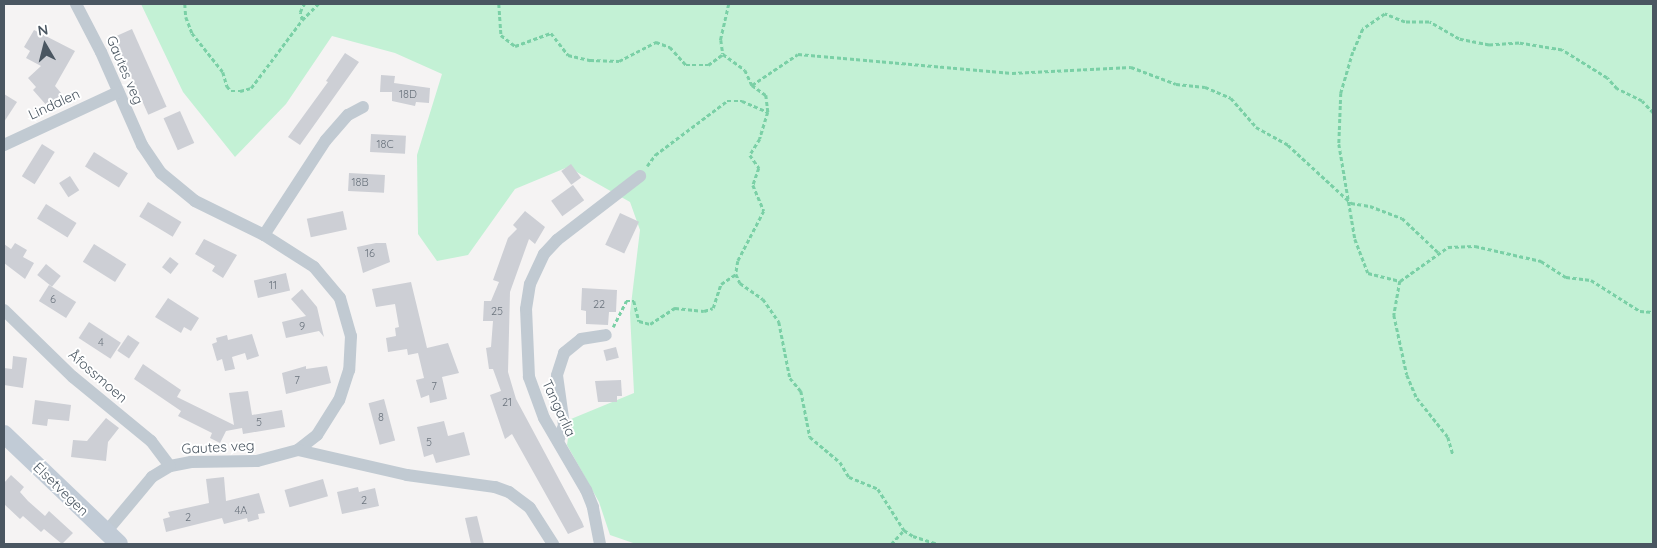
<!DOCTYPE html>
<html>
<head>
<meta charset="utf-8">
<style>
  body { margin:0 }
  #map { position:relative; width:1657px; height:548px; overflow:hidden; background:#f5f3f3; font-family:Quicksand,sans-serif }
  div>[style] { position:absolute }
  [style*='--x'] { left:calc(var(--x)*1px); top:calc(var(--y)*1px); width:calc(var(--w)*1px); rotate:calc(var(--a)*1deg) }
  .green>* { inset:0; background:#c3f1d5 }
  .building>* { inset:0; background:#cdcfd5; transform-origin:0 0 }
  .path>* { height:2.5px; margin-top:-1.25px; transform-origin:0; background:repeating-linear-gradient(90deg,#7ad0a6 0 4px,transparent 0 6.5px) }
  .minor>* { height:12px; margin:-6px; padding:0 6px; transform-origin:6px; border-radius:6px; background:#c1cad2 }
  .secondary>* { height:18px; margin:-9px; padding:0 9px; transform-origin:9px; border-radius:9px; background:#c1cbd6 }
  span { translate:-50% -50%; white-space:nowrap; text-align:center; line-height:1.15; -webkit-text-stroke:4px #fff; paint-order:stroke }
  .number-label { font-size:11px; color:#6b747e }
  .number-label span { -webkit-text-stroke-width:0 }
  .street-label { font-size:14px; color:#4a5661 }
  .frame { position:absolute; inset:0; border:5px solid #4a5661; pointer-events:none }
  .north { position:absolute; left:20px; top:20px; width:50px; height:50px; -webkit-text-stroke:4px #fff; paint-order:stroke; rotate:352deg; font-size:14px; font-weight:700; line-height:20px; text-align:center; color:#4a5661 }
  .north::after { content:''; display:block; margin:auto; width:18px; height:22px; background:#4a5661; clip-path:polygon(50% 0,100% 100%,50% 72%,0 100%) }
</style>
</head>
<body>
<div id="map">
  <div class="green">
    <i style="clip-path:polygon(141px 4px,1653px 4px,1653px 544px,636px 544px,610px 535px,599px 502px,567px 445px,571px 419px,634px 393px,630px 313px,640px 230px,630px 202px,568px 167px,515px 189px,468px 255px,437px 261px,418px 234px,417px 155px,442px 74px,395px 53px,332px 36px,286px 104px,235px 157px,183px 92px)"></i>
  </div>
  <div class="building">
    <i style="left:132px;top:29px;width:85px;height:20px;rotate:66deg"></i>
    <i style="clip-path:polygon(34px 30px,75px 51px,55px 86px,62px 94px,48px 107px,33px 90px,36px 87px,28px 78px,41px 66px,26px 58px,30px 51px,24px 47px)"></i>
    <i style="clip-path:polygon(345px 53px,359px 62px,300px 145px,288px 137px,328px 82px,326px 81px)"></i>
    <i style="clip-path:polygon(381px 75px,395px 76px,394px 83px,430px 88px,429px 103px,416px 102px,415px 106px,392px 101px,392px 92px,380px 92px)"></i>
    <i style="clip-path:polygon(4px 94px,17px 102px,4px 122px)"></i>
    <i style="left:180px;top:111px;width:35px;height:18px;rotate:66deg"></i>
    <i style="left:371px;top:134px;width:35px;height:18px;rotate:3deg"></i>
    <i style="left:42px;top:144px;width:15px;height:38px;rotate:32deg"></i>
    <i style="left:94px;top:152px;width:40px;height:17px;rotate:32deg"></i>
    <i style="left:571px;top:164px;width:17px;height:12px;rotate:54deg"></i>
    <i style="left:349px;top:173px;width:36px;height:18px;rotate:3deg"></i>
    <i style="left:70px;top:176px;width:17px;height:13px;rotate:57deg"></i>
    <i style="left:573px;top:185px;width:19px;height:27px;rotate:54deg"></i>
    <i style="left:148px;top:202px;width:39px;height:17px;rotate:31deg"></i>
    <i style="left:46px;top:204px;width:36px;height:17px;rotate:32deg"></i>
    <i style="left:343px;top:211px;width:19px;height:37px;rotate:78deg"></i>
    <i style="clip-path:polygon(525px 211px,545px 227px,535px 244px,529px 239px,510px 292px,508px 372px,516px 399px,582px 522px,584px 527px,568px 534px,512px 434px,505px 439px,490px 395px,501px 391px,493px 369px,489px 369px,486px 348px,491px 347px,493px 321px,483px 321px,484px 301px,491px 301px,499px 282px,493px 280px,508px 238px,517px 229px,513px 225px)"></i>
    <i style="left:620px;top:213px;width:21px;height:35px;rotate:25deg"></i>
    <i style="clip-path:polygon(204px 239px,237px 255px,223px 278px,212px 271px,215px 266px,195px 254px)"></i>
    <i style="clip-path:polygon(15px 243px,27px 250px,23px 257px,34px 263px,25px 279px,4px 263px,4px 244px,11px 249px)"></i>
    <i style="clip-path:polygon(376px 243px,386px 243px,390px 262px,363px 273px,357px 247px)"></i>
    <i style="left:94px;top:244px;width:38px;height:21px;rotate:32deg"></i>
    <i style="left:170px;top:257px;width:11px;height:13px;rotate:38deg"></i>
    <i style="left:46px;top:264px;width:19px;height:14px;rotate:39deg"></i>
    <i style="left:286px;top:273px;width:18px;height:33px;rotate:77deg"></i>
    <i style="clip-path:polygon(411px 282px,427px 348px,448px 343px,459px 373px,442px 377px,447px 399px,430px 403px,429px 395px,421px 398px,416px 380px,424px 378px,418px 353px,408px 355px,407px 349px,388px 352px,386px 338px,396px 336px,395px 328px,399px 327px,395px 304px,376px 307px,372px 289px)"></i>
    <i style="left:49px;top:285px;width:32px;height:19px;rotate:32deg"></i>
    <i style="clip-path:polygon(582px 288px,617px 290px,616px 312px,609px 312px,608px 325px,586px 324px,586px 311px,581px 310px)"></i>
    <i style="clip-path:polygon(302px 289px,317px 307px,324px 337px,319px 331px,286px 338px,282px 322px,306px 316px,291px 299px)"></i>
    <i style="clip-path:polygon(168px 298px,199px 318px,191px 331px,184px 327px,181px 333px,155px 317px)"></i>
    <i style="left:89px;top:322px;width:38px;height:19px;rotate:33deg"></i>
    <i style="clip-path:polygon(252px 334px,259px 356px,247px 360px,245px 353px,232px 357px,235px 369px,225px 371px,222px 359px,217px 361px,212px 344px,217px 342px,216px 338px,227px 335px,228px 340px)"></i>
    <i style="left:128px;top:335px;width:14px;height:19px;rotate:34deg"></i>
    <i style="left:616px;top:347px;width:11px;height:13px;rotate:75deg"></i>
    <i style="clip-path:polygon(13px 356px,27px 358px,23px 388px,4px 385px,4px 368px,12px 369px)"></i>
    <i style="clip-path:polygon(143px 364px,181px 390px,177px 397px,234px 425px,229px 393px,248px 391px,252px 415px,282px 410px,285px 427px,243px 434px,242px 428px,226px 431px,220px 443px,210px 438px,212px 433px,178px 416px,181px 411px,134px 379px)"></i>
    <i style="clip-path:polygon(306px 366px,306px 369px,327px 366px,331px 383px,286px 394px,282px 373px)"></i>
    <i style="clip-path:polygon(621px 380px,622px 396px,617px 396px,617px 402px,598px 402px,595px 381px)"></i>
    <i style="left:384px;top:399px;width:43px;height:16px;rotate:75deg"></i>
    <i style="clip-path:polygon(35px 400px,71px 405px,69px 421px,48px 419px,47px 426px,32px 424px)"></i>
    <i style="clip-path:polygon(106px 418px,119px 428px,108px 442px,106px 461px,71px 457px,73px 440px,87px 441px)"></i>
    <i style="clip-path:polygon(444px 421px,448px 436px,464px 432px,470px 455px,436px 463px,433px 454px,424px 457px,417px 427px)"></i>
    <i style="clip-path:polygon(11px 475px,24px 487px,20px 492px,28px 501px,45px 516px,49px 511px,73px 533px,62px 544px,44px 529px,41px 532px,23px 516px,20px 519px,4px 504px,4px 483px)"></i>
    <i style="clip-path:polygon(224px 477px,226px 501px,259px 493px,265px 513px,258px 514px,259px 519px,248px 522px,247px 518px,224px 524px,222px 518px,166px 532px,163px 519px,170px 517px,168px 512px,209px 503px,206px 479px)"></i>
    <i style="left:323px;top:479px;width:18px;height:40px;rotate:74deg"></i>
    <i style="clip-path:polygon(358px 487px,359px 492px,375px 488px,379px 506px,342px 514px,337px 492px)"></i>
    <i style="clip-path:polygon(477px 516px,484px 544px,471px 544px,465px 518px)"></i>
  </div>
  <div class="path">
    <i style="--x:185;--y:4;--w:13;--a:86"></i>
    <i style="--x:186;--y:17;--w:17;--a:69"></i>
    <i style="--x:192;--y:33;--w:50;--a:51.5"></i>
    <i style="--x:223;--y:72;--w:15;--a:74"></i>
    <i style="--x:227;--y:86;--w:6;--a:51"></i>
    <i style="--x:231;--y:91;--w:9;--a:0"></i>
    <i style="--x:240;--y:91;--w:11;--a:-15"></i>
    <i style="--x:251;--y:88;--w:85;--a:-53.1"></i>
    <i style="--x:302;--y:20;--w:23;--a:-45"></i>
    <i style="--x:499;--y:4;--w:31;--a:86"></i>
    <i style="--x:501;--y:35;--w:18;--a:38"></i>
    <i style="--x:515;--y:46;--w:38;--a:-20"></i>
    <i style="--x:551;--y:33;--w:28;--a:52"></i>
    <i style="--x:568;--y:55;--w:23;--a:13"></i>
    <i style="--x:590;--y:60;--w:29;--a:2"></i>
    <i style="--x:619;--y:61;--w:42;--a:-27.2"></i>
    <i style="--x:656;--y:42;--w:15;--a:20"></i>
    <i style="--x:670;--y:47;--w:24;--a:48"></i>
    <i style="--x:686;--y:65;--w:22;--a:0"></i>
    <i style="--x:708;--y:65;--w:19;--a:-36"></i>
    <i style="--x:729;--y:4;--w:37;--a:103"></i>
    <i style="--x:721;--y:40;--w:14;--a:82"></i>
    <i style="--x:723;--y:54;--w:27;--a:36"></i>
    <i style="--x:745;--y:70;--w:17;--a:65"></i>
    <i style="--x:752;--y:85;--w:17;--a:36"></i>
    <i style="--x:766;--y:95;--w:17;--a:83"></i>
    <i style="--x:768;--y:112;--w:28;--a:107"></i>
    <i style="--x:760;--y:139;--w:19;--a:122"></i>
    <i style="--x:750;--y:155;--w:16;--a:55"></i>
    <i style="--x:759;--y:168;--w:18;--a:109"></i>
    <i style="--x:753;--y:185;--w:28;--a:67"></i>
    <i style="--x:764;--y:211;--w:56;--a:117.5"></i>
    <i style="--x:738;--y:261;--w:13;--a:99"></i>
    <i style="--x:736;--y:274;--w:10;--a:66"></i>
    <i style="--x:740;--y:283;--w:28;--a:35"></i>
    <i style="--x:763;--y:299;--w:28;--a:55"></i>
    <i style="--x:779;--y:322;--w:57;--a:78.9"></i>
    <i style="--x:790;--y:378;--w:17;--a:50"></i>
    <i style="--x:801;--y:391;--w:47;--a:78.9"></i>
    <i style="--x:810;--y:437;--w:39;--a:40"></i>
    <i style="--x:840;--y:462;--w:17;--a:59"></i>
    <i style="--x:849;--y:477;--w:31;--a:22"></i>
    <i style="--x:878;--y:489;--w:49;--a:57.6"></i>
    <i style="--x:904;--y:530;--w:11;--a:34"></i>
    <i style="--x:913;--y:536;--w:26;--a:18"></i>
    <i style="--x:302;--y:20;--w:8;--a:-104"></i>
    <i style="--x:300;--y:12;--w:9;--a:-63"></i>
    <i style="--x:752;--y:85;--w:55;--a:-34"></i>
    <i style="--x:798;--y:54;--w:215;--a:5.1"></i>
    <i style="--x:1012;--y:73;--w:119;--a:-2.9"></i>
    <i style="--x:1131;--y:67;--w:48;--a:20.7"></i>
    <i style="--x:1176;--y:84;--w:29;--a:6"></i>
    <i style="--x:1205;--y:87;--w:28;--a:23"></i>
    <i style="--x:1231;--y:98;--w:38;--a:49"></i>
    <i style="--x:1256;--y:127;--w:37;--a:29"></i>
    <i style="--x:1288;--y:145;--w:86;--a:42.6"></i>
    <i style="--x:1351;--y:203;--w:19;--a:9"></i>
    <i style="--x:1370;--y:206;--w:34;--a:21"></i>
    <i style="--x:1402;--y:218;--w:51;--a:43.4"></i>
    <i style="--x:1653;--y:113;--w:16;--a:-133"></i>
    <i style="--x:1642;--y:101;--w:28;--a:-154"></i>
    <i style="--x:1617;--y:89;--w:15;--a:-132"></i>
    <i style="--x:1607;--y:78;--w:53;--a:-148.1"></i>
    <i style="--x:1562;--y:50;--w:44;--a:-170.8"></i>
    <i style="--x:1519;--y:43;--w:30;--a:176"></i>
    <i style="--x:1489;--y:45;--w:31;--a:-169"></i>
    <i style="--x:1459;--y:39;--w:34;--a:-150"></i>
    <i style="--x:1429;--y:22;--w:24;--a:180"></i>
    <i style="--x:1405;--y:22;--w:22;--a:-158"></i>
    <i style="--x:1385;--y:14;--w:27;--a:146"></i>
    <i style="--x:1363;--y:29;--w:25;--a:113"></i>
    <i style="--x:1353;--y:52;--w:43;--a:106.3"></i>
    <i style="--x:1341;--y:93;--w:51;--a:92.2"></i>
    <i style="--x:1339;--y:144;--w:96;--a:80.4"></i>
    <i style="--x:1355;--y:239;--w:36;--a:69"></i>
    <i style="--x:1368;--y:273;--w:33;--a:14"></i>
    <i style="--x:1400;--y:281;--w:59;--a:-35.3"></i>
    <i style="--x:1448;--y:247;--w:27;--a:-2"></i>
    <i style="--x:1475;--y:246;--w:68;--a:12.8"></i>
    <i style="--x:1541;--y:261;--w:30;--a:33"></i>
    <i style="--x:1566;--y:277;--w:25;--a:7"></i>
    <i style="--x:1591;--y:280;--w:58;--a:32.3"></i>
    <i style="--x:1640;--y:311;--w:13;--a:4"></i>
    <i style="--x:647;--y:166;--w:14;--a:-54"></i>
    <i style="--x:655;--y:155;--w:90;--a:-36.9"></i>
    <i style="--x:727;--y:101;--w:15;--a:0"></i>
    <i style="--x:742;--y:101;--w:28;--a:23"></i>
    <i style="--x:1400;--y:281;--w:35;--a:100"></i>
    <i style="--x:1394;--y:315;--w:61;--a:77.8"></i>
    <i style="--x:1407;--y:375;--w:25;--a:67"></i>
    <i style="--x:1417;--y:398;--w:50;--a:51.5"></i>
    <i style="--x:1448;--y:437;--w:18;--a:74"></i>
    <i style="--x:613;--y:327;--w:29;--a:-63"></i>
    <i style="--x:626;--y:301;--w:8;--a:0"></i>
    <i style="--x:634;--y:301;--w:21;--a:76"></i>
    <i style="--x:639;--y:321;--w:11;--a:15"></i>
    <i style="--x:650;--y:324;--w:30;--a:-33"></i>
    <i style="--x:675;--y:308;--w:29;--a:6"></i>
    <i style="--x:704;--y:311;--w:9;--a:-18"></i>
    <i style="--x:713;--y:308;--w:25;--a:-72"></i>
    <i style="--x:721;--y:284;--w:18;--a:-34"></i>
    <i style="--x:891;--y:544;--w:19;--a:-47"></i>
  </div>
  <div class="minor">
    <i style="--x:76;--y:4;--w:54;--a:62.5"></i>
    <i style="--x:101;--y:52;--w:102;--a:66.2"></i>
    <i style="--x:142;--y:145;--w:34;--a:56"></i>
    <i style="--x:161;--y:173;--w:44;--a:39.5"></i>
    <i style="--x:195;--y:201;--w:77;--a:26.2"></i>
    <i style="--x:264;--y:235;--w:59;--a:32.6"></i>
    <i style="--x:314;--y:267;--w:40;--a:50"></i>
    <i style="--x:340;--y:298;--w:40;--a:74"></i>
    <i style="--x:351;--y:336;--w:34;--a:93"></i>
    <i style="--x:349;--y:370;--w:32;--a:108"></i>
    <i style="--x:339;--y:400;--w:41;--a:122.2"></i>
    <i style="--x:317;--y:435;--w:24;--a:142"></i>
    <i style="--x:298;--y:450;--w:42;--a:165"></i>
    <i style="--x:257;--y:461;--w:66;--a:179.1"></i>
    <i style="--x:191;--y:462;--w:21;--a:169"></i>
    <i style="--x:170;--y:466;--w:21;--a:149"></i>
    <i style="--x:152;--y:477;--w:72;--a:129.9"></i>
    <i style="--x:4;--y:145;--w:126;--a:-24.9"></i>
    <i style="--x:264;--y:235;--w:113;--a:-56.9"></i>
    <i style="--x:326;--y:140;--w:33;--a:-49"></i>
    <i style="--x:348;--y:115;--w:17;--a:-28"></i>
    <i style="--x:4;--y:310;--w:96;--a:44.2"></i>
    <i style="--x:73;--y:377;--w:101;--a:39.4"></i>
    <i style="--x:151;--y:441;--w:31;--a:53"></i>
    <i style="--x:558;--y:441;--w:17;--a:-69"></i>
    <i style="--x:564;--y:425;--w:50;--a:-98"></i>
    <i style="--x:557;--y:375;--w:23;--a:-72"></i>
    <i style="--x:564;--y:353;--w:22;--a:-39"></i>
    <i style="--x:581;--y:339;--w:25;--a:-9"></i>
    <i style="--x:298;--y:450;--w:112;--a:12.9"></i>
    <i style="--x:407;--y:475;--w:89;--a:7.8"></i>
    <i style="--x:495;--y:487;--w:15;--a:20"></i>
    <i style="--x:509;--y:492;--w:26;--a:37"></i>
    <i style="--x:530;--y:508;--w:43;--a:57.4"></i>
    <i style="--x:600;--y:544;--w:38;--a:-101"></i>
    <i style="--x:593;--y:507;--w:18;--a:-112"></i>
    <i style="--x:586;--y:490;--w:83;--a:-120.3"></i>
    <i style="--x:544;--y:418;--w:44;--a:-110.1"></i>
    <i style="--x:529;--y:377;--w:68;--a:-92.5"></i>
    <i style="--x:526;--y:309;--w:25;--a:-81"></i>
    <i style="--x:530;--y:284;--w:33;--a:-65"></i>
    <i style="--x:544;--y:254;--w:19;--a:-47"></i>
    <i style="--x:557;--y:240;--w:105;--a:-37.6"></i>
  </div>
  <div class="secondary">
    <i style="--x:4;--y:434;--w:159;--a:43.7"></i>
  </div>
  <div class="number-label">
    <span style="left:408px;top:94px">18D</span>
    <span style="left:385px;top:144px">18C</span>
    <span style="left:360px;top:182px">18B</span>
    <span style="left:370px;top:253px">16</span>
    <span style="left:273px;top:285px">11</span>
    <span style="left:53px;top:299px">6</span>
    <span style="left:599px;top:304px">22</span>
    <span style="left:497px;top:311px">25</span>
    <span style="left:302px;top:326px">9</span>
    <span style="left:101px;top:342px">4</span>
    <span style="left:297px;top:380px">7</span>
    <span style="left:434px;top:386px">7</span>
    <span style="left:507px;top:402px">21</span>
    <span style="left:381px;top:417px">8</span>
    <span style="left:259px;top:422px">5</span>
    <span style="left:429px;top:442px">5</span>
    <span style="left:364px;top:500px">2</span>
    <span style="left:241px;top:510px">4A</span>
    <span style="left:188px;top:517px">2</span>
  </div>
  <div class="street-label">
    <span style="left:125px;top:70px;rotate:67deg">Gautes veg</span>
    <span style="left:54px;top:104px;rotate:-25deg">Lindalen</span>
    <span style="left:98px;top:376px;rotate:41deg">Åfossmoen</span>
    <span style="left:559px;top:408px;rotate:65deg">Tangarlia</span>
    <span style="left:218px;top:447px;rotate:-3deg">Gautes veg</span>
    <span style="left:61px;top:489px;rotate:44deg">Elsetvegen</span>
  </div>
  <div class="frame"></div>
  <div class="north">N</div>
</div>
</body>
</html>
